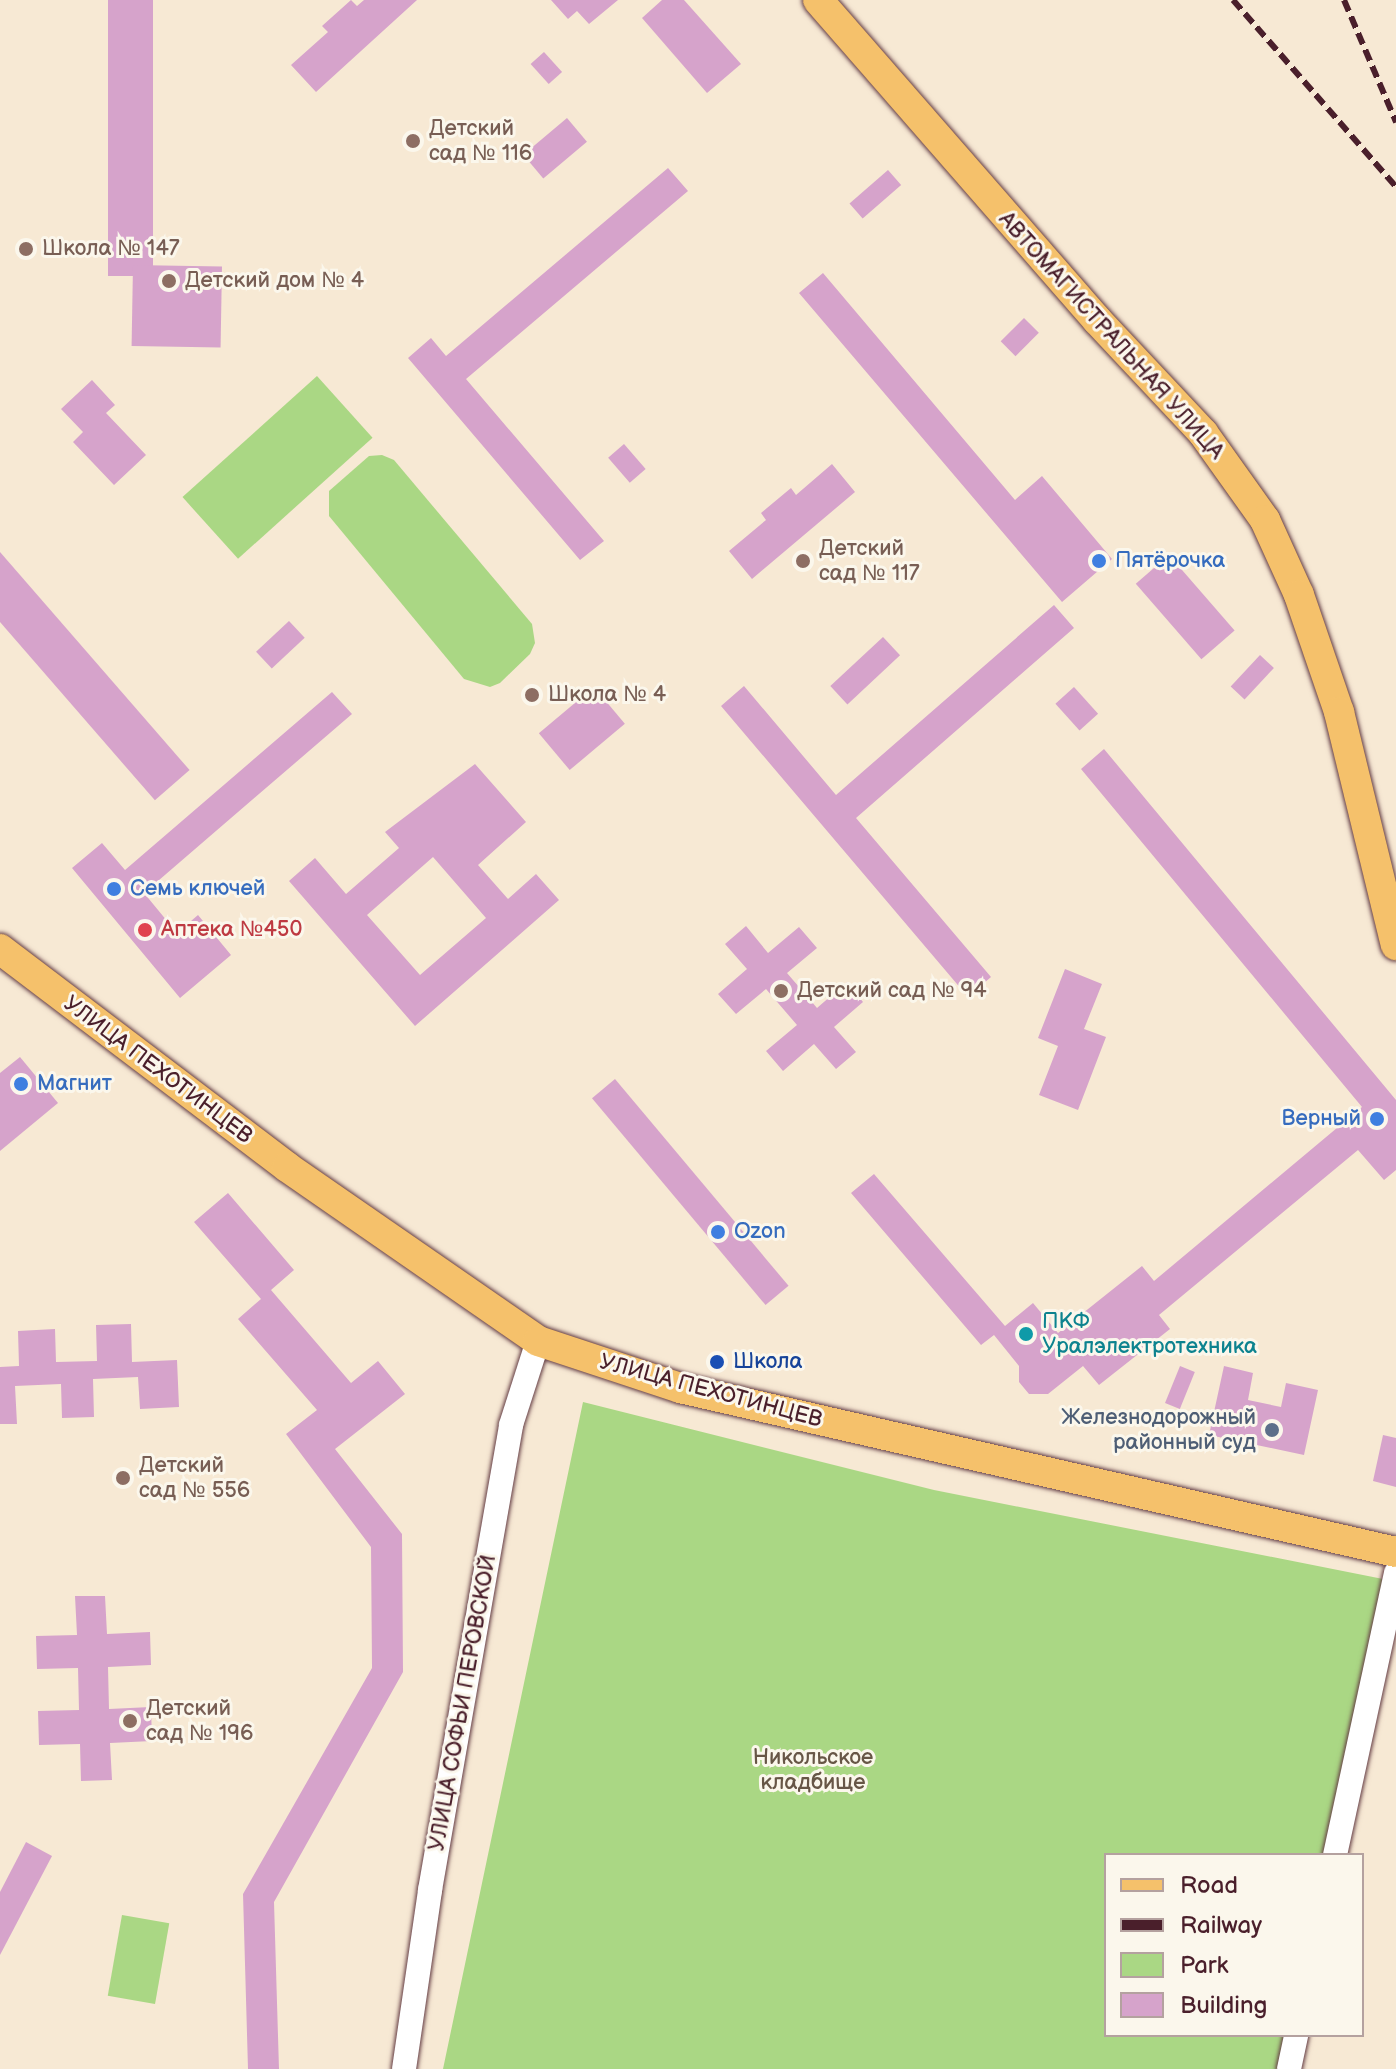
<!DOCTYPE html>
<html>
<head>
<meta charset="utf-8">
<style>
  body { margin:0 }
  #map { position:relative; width:1396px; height:2069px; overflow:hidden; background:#f7e9d4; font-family:"Balsamiq Sans",sans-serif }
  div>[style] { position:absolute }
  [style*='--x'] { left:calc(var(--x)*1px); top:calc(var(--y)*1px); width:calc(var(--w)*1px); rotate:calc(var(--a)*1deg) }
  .green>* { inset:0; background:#aad784; transform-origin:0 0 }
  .building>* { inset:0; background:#d6a3cb; transform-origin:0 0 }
  .roads { filter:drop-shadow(0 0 2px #643d44) drop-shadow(0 0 2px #643d44) }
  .minor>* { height:24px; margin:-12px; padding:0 12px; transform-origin:12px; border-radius:12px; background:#fff }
  .major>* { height:30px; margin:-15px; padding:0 15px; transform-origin:15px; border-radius:15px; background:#f5c16b }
  .rail>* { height:6px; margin-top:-3px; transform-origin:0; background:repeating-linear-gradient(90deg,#4a1f2b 0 12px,transparent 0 18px) }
  .dots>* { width:22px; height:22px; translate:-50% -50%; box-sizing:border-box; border:4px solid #fbf7ec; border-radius:50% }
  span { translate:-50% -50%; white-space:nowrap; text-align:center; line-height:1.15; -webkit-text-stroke:6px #fbf7ec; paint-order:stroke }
  .education-label { font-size:22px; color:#785e54 }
  .left { translate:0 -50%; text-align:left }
  .street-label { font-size:22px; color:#4a1f2b }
  .shop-label { font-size:22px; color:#366cbe }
  .right { translate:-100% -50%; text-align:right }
  .health-label { font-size:22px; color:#be3a42 }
  .culture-label { font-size:22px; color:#0d838f }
  .transit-label { font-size:22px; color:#164399 }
  .service-label { font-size:22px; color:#4e5e75 }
  .park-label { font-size:22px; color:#675646 }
  .legend { position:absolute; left:1104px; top:1853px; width:260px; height:184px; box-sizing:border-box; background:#fbf7ec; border:2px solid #b4a19f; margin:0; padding:10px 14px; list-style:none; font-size:24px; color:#4a1f2b }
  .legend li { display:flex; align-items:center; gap:16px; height:40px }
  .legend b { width:40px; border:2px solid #b4a19f }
</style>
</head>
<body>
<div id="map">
  <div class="green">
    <i style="left:317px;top:376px;width:83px;height:181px;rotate:48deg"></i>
    <i style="clip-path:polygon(382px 455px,394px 460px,532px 624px,535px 643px,530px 654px,500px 683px,490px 687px,464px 679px,329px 516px,329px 491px,369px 456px)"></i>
    <i style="clip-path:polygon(583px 1402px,934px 1490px,1383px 1579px,1325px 1855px,1106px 1855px,1106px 2035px,1287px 2035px,1279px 2069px,443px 2069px)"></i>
    <i style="left:122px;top:1915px;width:48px;height:82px;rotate:10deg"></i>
  </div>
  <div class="building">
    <i style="left:108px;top:0;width:45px;height:276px"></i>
    <i style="clip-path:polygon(351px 0,357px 6px,364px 0,417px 0,316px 92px,291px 65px,328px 32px,322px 26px)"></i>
    <i style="clip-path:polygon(551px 0,618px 0,589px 24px,577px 11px,568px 19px)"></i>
    <i style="clip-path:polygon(662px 0,684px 0,741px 64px,707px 93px,642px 18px)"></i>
    <i style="left:544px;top:52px;width:27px;height:18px;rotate:48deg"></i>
    <i style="left:567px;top:118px;width:31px;height:57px;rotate:50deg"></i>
    <i style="clip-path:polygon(668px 168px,688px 191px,466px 379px,604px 541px,580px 560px,408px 358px,431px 338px,446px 356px)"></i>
    <i style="left:888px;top:170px;width:20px;height:51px;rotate:49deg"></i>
    <i style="left:133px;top:265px;width:89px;height:81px;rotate:1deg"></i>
    <i style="clip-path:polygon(823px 273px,1015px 500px,1042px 476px,1112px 559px,1062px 602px,799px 293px)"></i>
    <i style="left:1024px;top:318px;width:21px;height:33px;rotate:45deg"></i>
    <i style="clip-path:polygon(92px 380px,115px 405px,106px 413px,146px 455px,114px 485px,73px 442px,83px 432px,61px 409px)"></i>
    <i style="left:624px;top:444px;width:33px;height:21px;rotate:49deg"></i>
    <i style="clip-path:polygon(832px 464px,855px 492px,752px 579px,729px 551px,766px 520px,761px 513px,791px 488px,796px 495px)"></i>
    <i style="left:0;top:552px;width:289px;height:46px;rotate:49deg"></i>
    <i style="left:1169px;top:555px;width:100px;height:44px;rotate:49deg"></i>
    <i style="clip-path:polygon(1054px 605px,1074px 628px,856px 818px,991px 977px,968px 997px,721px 706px,744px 686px,836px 795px)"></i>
    <i style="left:289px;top:621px;width:23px;height:45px;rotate:47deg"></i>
    <i style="left:883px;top:637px;width:25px;height:72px;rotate:47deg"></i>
    <i style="left:1260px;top:655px;width:19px;height:43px;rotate:43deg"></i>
    <i style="left:594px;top:687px;width:48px;height:72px;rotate:50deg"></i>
    <i style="left:1074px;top:687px;width:36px;height:25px;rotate:48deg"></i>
    <i style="clip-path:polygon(332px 692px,352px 714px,144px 893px,177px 933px,198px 915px,231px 955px,180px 998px,72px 868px,102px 843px,125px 870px)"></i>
    <i style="clip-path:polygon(1104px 749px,1396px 1100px,1396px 1170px,1384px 1180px,1358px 1150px,1159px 1315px,1170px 1329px,1099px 1385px,1083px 1366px,1048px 1394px,1029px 1394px,1019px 1382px,1019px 1366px,994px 1335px,981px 1345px,851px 1193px,874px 1174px,1005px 1326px,1033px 1303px,1058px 1333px,1142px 1266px,1154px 1281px,1362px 1107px,1081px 769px)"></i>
    <i style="clip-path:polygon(evenodd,475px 764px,526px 822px,478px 865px,508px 899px,536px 874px,559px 900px,415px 1026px,289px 881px,315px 858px,346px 894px,399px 848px,385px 832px,475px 764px,433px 857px,486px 918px,420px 975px,367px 915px,433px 857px)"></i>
    <i style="clip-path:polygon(746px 926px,768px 953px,799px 927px,817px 948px,787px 973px,817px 1008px,847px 982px,863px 1002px,834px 1027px,856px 1052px,836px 1069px,814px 1044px,783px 1071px,766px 1051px,797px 1025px,766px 989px,736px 1014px,718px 994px,747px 969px,725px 944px)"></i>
    <i style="clip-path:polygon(1065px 969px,1102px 984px,1084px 1029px,1106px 1037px,1078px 1110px,1039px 1095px,1058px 1046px,1038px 1038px)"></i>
    <i style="clip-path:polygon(20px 1057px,58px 1103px,0 1151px,0 1073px)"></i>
    <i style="left:615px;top:1079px;width:270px;height:30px;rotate:50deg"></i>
    <i style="clip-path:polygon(228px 1193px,294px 1270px,271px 1290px,351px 1383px,378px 1361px,405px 1394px,335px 1449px,402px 1534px,403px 1672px,274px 1902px,279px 2069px,248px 2069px,243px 1894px,372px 1668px,371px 1547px,286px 1434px,317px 1410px,238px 1319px,261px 1299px,194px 1222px)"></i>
    <i style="clip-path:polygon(131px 1324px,132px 1362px,177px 1360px,179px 1407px,140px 1409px,138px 1377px,93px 1379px,94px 1417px,62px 1418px,61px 1384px,15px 1386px,17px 1424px,0 1424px,0 1367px,19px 1366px,18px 1331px,55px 1329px,56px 1362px,97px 1361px,96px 1325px)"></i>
    <i style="left:1180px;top:1366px;width:16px;height:40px;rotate:22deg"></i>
    <i style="clip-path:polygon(1224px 1366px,1253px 1373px,1248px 1400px,1281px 1407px,1286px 1383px,1318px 1390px,1304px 1455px,1209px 1435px)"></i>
    <i style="clip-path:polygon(1383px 1435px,1396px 1438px,1396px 1487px,1373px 1481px)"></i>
    <i style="clip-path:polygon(75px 1596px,105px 1596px,107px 1634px,150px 1632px,151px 1665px,108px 1667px,109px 1709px,151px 1707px,152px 1741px,110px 1743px,112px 1780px,81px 1781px,80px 1744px,39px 1745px,38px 1711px,79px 1710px,78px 1668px,37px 1669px,36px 1636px,77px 1635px)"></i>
    <i style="clip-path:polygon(26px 1842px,52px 1856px,0 1955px,0 1892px)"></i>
  </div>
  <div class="roads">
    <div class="minor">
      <i style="--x:1335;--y:1855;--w:289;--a:-77.8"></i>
      <i style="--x:404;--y:2069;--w:181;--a:-81.7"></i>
      <i style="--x:430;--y:1890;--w:472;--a:-80.1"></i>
      <i style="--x:511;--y:1425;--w:88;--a:-72.2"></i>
      <i style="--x:1289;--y:2069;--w:35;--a:-78"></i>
    </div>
    <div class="major">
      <i style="--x:818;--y:0;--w:425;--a:48.9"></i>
      <i style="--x:1097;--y:320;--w:155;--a:46.8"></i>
      <i style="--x:1203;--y:433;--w:107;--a:54.5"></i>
      <i style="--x:1265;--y:520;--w:82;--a:65.6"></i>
      <i style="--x:1299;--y:595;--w:124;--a:71.1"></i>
      <i style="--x:1339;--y:712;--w:240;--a:76.3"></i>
      <i style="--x:0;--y:949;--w:360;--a:37.2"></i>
      <i style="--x:287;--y:1167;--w:305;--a:34.7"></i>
      <i style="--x:538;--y:1341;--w:150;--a:18.3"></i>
      <i style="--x:680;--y:1388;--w:735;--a:12.9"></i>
    </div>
  </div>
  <div class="rail">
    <i style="--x:1233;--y:0;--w:248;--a:48.9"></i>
    <i style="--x:1344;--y:0;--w:133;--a:66.9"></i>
  </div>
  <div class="dots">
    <i style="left:413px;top:141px;background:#8d6e63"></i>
    <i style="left:26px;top:249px;background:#8d6e63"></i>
    <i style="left:169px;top:281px;background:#8d6e63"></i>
    <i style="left:803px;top:561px;background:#8d6e63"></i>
    <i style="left:1099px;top:561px;background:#3f7fe0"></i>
    <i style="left:532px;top:695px;background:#8d6e63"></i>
    <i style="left:114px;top:889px;background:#3f7fe0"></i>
    <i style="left:145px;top:930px;background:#e0444e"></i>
    <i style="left:781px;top:991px;background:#8d6e63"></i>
    <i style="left:21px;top:1084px;background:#3f7fe0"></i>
    <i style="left:1377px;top:1119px;background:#3f7fe0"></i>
    <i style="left:718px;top:1232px;background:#3f7fe0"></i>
    <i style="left:1026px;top:1334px;background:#0f9aa8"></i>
    <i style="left:717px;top:1362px;background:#1a4fb4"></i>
    <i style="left:1272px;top:1430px;background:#5c6f8a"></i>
    <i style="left:123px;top:1478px;background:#8d6e63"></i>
    <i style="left:130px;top:1721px;background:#8d6e63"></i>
  </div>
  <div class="education-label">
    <span class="left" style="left:429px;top:141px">Детский<br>сад № 116</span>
    <span class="left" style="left:42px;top:249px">Школа № 147</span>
    <span class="left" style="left:185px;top:281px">Детский дом № 4</span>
    <span class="left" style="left:819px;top:561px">Детский<br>сад № 117</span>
    <span class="left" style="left:548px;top:695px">Школа № 4</span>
    <span class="left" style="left:797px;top:991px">Детский сад № 94</span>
    <span class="left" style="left:139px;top:1478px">Детский<br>сад № 556</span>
    <span class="left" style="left:146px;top:1721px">Детский<br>сад № 196</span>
  </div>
  <div class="street-label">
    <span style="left:1111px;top:336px;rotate:48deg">АВТОМАГИСТРАЛЬНАЯ УЛИЦА</span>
    <span style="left:158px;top:1070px;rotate:37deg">УЛИЦА ПЕХОТИНЦЕВ</span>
    <span style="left:711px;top:1391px;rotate:15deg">УЛИЦА ПЕХОТИНЦЕВ</span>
    <span style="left:463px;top:1703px;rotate:-80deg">УЛИЦА СОФЬИ ПЕРОВСКОЙ</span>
  </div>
  <div class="shop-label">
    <span class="left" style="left:1115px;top:561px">Пятёрочка</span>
    <span class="left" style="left:130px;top:889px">Семь ключей</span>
    <span class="left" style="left:37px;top:1084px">Магнит</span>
    <span class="right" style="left:1361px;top:1119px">Верный</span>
    <span class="left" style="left:734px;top:1232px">Ozon</span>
  </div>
  <div class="health-label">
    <span class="left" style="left:161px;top:930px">Аптека №450</span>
  </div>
  <div class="culture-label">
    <span class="left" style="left:1042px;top:1334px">ПКФ<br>Уралэлектротехника</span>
  </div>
  <div class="transit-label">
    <span class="left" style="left:733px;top:1362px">Школа</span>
  </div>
  <div class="service-label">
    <span class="right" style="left:1256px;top:1430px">Железнодорожный<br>районный суд</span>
  </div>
  <div class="park-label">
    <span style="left:813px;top:1770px">Никольское<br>кладбище</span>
  </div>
  <ul class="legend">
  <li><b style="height:10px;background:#f5c16b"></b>Road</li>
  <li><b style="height:10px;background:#4a1f2b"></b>Railway</li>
  <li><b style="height:22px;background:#aad784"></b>Park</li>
  <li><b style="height:22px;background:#d6a3cb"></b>Building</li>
  </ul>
</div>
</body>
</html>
